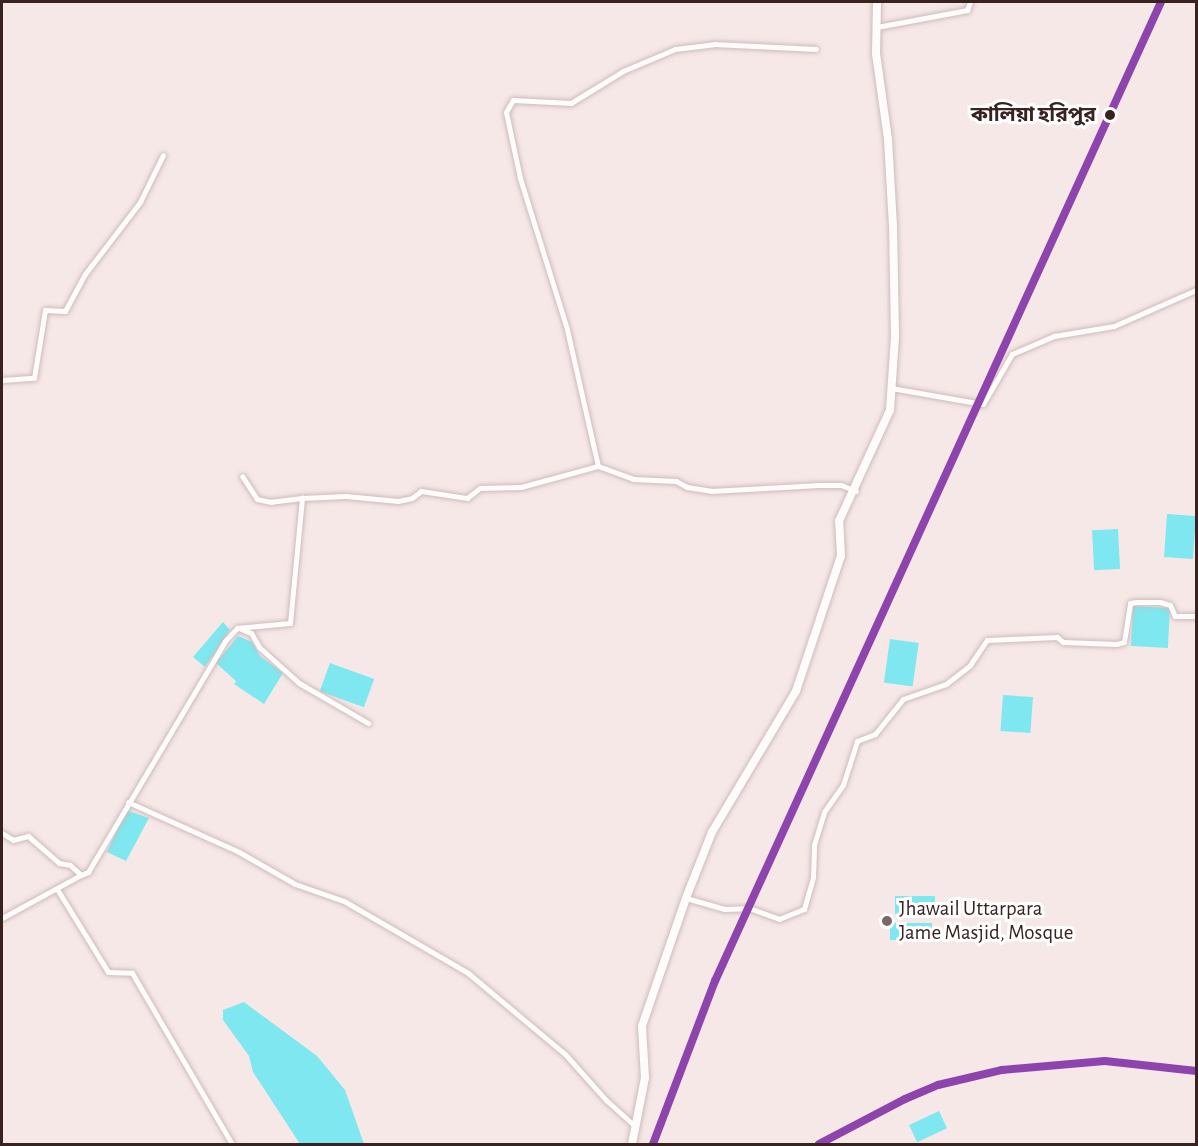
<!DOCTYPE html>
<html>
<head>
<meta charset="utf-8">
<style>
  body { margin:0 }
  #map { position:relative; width:1198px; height:1146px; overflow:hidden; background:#f6e8e7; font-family:"Alegreya Sans","Noto Sans Bengali",sans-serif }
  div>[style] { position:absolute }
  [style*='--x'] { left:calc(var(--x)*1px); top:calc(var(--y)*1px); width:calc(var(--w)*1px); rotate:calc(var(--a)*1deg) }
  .water>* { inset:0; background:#7fe7ef; transform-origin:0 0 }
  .roads { filter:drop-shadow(0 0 2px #cdbcbb) drop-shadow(0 0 2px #cdbcbb) }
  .street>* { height:5px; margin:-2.5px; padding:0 2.5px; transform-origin:2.5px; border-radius:2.5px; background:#fefcfb }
  .secondary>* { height:8px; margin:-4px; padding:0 4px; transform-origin:4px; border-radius:4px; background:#fefcfb }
  .rail-1>* { height:8px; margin:-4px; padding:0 4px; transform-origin:4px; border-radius:4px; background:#8e44ad }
  .dots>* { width:16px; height:16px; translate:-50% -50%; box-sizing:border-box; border:3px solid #fff; border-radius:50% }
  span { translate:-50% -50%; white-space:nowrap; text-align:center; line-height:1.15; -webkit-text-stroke:6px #fff; paint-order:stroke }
  .stop-label { font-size:21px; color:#392321; font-weight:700 }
  .right { translate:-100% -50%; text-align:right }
  .poi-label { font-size:21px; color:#392321 }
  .left { translate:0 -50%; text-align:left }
  .frame { position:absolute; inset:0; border:3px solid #392321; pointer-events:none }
</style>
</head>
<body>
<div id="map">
  <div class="water">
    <i style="left:1167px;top:514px;width:29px;height:43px;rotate:4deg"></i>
    <i style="left:1118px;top:529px;width:40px;height:26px;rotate:87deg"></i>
    <i style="left:1133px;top:606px;width:37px;height:40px;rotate:3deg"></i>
    <i style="clip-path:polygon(223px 622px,230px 630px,205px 667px,193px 657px)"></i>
    <i style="clip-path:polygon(238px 636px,252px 642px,260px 656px,283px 673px,264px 704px,234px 684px,236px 681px,216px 663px)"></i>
    <i style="left:890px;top:639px;width:29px;height:44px;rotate:8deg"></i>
    <i style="left:330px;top:663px;width:47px;height:30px;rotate:20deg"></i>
    <i style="left:1003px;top:695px;width:30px;height:36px;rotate:4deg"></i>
    <i style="clip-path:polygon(126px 810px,149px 818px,126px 861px,107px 852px)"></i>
    <i style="left:895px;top:896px;width:40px;height:18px"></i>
    <i style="left:890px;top:923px;width:42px;height:17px"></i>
    <i style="clip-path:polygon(244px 1002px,317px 1056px,345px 1090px,364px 1144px,300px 1144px,253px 1072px,249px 1056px,223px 1020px,223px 1010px)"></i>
    <i style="left:939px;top:1111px;width:19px;height:33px;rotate:65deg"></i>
  </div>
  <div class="roads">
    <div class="street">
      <i style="--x:877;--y:27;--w:92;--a:-10.7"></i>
      <i style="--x:967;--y:10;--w:9;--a:-69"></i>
      <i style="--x:2;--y:380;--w:32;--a:-4"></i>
      <i style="--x:34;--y:378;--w:69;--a:-80.8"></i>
      <i style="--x:45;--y:310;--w:20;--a:3"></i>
      <i style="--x:65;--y:311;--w:42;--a:-61.6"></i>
      <i style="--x:85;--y:274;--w:91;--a:-52.6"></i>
      <i style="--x:140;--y:202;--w:52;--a:-63.9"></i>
      <i style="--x:891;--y:388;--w:93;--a:9.9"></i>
      <i style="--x:983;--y:404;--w:58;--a:-59.9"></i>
      <i style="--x:1012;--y:354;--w:46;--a:-23.2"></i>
      <i style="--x:1054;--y:336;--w:61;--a:-9.5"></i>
      <i style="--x:1114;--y:326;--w:90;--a:-23.7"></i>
      <i style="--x:598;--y:466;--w:140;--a:-102.8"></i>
      <i style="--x:567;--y:329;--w:158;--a:-107.3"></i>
      <i style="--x:520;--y:178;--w:67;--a:-102"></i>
      <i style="--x:506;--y:112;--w:14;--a:-60"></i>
      <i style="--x:513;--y:100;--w:58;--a:3"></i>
      <i style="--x:571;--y:103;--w:61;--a:-31.6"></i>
      <i style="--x:623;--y:71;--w:56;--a:-22.9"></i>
      <i style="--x:675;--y:49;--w:39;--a:-7"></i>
      <i style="--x:714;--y:44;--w:102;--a:2.8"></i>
      <i style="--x:302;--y:498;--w:44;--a:-2.6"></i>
      <i style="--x:346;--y:496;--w:52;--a:5.5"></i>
      <i style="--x:398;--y:501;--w:14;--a:-12"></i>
      <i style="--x:412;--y:498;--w:11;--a:-38"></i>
      <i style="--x:421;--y:491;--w:47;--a:8.7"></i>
      <i style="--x:467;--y:498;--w:16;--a:-38"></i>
      <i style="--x:480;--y:488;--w:41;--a:-1.4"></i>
      <i style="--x:521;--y:487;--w:80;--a:-15.3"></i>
      <i style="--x:598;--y:466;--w:37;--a:20"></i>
      <i style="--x:633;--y:479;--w:43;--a:2.7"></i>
      <i style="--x:676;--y:481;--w:13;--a:29"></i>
      <i style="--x:687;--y:487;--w:24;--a:9"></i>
      <i style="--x:711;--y:491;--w:108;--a:-3.2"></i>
      <i style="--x:819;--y:485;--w:22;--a:0"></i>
      <i style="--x:841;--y:485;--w:16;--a:22"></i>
      <i style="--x:241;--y:629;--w:11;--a:22"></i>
      <i style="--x:251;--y:633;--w:16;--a:60"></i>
      <i style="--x:259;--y:647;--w:54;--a:42"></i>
      <i style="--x:299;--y:683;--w:80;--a:30.1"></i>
      <i style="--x:128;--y:802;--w:122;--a:24.2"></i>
      <i style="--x:239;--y:852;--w:64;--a:29.7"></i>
      <i style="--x:295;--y:884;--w:52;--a:19.1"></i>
      <i style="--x:344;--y:901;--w:143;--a:30.1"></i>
      <i style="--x:468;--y:973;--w:126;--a:39.9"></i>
      <i style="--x:565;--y:1054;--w:62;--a:48.3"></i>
      <i style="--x:606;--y:1100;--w:40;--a:42"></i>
      <i style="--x:2;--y:833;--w:13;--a:32"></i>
      <i style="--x:13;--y:840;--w:16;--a:-15"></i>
      <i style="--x:28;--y:836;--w:41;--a:41.1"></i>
      <i style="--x:59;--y:863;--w:11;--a:10"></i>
      <i style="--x:70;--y:865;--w:15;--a:42"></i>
      <i style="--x:81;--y:875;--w:8;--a:-23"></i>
      <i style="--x:88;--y:872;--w:269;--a:-59.3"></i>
      <i style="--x:225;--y:641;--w:18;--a:-47"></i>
      <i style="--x:237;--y:628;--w:53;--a:-5.4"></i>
      <i style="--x:290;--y:623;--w:126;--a:-84.5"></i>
      <i style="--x:302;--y:498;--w:31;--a:173"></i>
      <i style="--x:271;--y:502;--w:14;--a:-168"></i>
      <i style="--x:257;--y:499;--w:27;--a:-123"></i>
      <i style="--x:57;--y:889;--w:97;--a:58.4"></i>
      <i style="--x:108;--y:972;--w:24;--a:2"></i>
      <i style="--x:132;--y:973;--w:198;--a:59.7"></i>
      <i style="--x:686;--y:898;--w:40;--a:16"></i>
      <i style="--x:724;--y:909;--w:25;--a:-2"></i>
      <i style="--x:749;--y:908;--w:32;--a:20"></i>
      <i style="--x:779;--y:919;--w:27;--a:-22"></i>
      <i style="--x:804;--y:909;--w:33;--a:-74"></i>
      <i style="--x:813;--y:877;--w:32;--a:-88"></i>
      <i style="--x:814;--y:845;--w:34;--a:-73"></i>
      <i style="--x:824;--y:812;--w:33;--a:-55"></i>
      <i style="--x:843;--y:785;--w:46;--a:-72.3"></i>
      <i style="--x:857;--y:741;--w:19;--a:-21"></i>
      <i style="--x:875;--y:734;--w:45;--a:-51.3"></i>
      <i style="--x:903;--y:699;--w:46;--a:-19.2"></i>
      <i style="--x:946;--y:684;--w:31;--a:-38"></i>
      <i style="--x:970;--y:665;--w:30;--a:-56"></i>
      <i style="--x:987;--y:640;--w:70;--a:-2.5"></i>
      <i style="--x:1057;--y:637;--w:8;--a:40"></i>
      <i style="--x:1063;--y:642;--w:53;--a:2.2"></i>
      <i style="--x:1116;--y:644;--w:8;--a:-14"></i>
      <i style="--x:1124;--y:642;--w:39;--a:-81"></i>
      <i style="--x:1130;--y:603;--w:7;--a:-8"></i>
      <i style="--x:1137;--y:602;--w:23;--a:0"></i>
      <i style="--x:1160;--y:602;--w:10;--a:17"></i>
      <i style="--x:1170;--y:605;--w:12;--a:66"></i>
      <i style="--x:1175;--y:616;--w:21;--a:0"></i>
      <i style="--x:2;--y:918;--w:90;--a:-28.6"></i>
    </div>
    <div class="secondary">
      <i style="--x:632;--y:1144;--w:67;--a:-78.9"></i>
      <i style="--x:645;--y:1078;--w:52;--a:-93.3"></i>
      <i style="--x:642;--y:1026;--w:135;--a:-71"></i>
      <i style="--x:686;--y:898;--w:71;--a:-68.5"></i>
      <i style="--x:712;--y:832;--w:164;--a:-59.2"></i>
      <i style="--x:796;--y:691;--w:142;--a:-71.6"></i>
      <i style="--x:841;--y:556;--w:35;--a:-93"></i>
      <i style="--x:839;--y:521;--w:122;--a:-65.3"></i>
      <i style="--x:890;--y:410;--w:73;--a:-86.1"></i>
      <i style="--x:895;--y:337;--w:111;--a:-91"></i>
      <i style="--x:893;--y:226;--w:87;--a:-93.3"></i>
      <i style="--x:888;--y:139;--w:86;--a:-98"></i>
      <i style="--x:876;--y:54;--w:52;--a:-88.9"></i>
    </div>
  </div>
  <div class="rail-1">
    <i style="--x:653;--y:1144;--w:174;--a:-69.2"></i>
    <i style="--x:715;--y:981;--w:1076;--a:-65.51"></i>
    <i style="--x:819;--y:1144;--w:97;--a:-27.6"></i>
    <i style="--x:905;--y:1099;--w:36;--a:-23"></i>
    <i style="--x:938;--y:1085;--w:66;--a:-13.2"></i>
    <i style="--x:1002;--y:1070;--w:103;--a:-5"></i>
    <i style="--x:1105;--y:1061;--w:92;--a:6.3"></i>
  </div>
  <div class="dots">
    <i style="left:1110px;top:115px;background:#392321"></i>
    <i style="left:887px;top:921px;background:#7b6866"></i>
  </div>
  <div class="stop-label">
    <span class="right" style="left:1096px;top:115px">কালিয়া হরিপুর</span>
  </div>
  <div class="poi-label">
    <span class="left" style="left:899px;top:921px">Jhawail Uttarpara<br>Jame Masjid, Mosque</span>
  </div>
  <div class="frame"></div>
</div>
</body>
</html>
